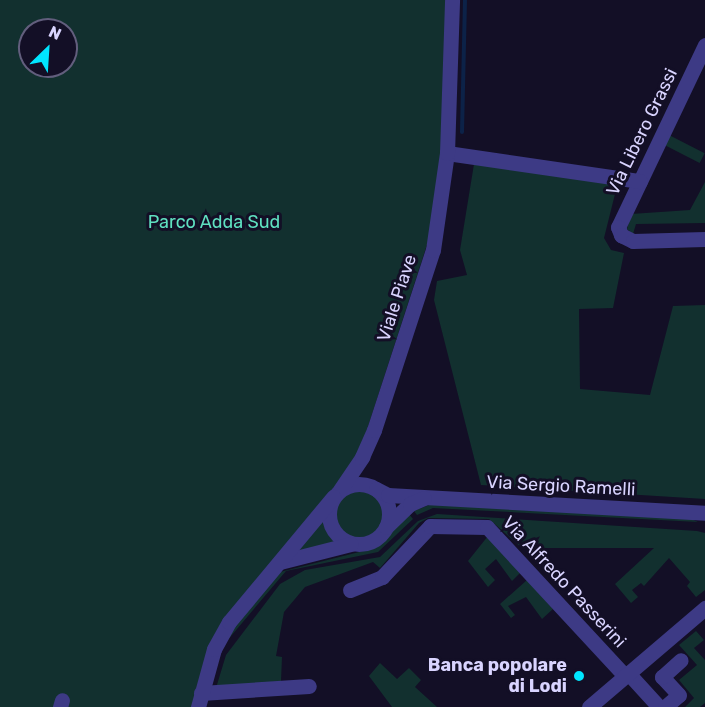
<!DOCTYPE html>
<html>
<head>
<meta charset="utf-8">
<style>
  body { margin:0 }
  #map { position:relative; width:705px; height:707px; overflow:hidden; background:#130f26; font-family:Rubik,sans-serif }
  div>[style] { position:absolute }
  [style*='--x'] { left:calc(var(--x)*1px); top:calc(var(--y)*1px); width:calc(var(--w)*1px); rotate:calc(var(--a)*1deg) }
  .green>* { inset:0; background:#12302f; transform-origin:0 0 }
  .round { border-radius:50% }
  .stream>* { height:4px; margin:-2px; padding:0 2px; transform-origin:2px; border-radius:2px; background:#0c2248 }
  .minor>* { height:15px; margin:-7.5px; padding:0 7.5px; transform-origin:7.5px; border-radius:7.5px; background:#3d3a85 }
  .minor>.ring { margin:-7.5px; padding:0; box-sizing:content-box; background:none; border:15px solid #3d3a85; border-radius:50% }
  .dots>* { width:16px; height:16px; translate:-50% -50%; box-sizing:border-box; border:3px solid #130f26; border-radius:50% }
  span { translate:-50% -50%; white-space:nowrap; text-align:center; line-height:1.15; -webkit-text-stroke:6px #130f26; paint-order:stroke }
  .street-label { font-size:18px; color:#d9d4ff }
  .park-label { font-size:18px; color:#5fe0c0 }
  .poi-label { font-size:18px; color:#d9d4ff; font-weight:700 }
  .right { translate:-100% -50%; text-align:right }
  .north { position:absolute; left:18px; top:18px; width:60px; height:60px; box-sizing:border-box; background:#130f26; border:2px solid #625e7d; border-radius:50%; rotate:25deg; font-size:16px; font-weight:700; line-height:24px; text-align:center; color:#d9d4ff }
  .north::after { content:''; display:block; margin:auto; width:21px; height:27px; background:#00e5ff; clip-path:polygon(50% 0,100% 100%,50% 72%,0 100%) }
</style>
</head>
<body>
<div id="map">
  <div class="green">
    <i style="clip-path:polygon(evenodd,0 0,447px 0,443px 150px,435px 220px,361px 448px,338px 485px,233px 610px,193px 707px,0 707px,0 0,30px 30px,66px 30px,66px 66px,30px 66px,30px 30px)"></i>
    <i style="left:669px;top:135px;width:40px;height:11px;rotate:27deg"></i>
    <i style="clip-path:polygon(474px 164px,608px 183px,616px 190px,604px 238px,611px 250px,624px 253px,613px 308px,579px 309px,580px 389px,650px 395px,673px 306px,705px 305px,705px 499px,481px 485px,434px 300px,437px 281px,467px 275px,460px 250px)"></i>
    <i style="clip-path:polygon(705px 182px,705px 223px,636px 224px,633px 234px,627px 229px,631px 214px,690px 210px)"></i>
    <i class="round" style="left:334px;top:489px;width:50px;height:50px"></i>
    <i style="clip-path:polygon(434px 503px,691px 519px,698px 522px,433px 508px,417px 515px,414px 511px)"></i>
    <i style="clip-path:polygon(324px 512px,329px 530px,341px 543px,288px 554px)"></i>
    <i style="clip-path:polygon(409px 514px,413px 519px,378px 552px,286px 571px,226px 642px,232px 627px,276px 573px,375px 548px)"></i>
    <i style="clip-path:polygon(437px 514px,697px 531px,705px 533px,705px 590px,696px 597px,687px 586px,690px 582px,669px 558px,644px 586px,641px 583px,632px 590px,638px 597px,631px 603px,615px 584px,654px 548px,522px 548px,489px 519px,428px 518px,419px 523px,380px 568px,373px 562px,305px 587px,284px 612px,276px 656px,282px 657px,281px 681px,216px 688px,226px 655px,280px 584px,305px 570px,380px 557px,418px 521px)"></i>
    <i style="clip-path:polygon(488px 536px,520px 573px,512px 581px,496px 559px,485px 569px,495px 580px,488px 587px,468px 561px)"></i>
    <i style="clip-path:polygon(527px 580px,553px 609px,542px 619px,526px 597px,508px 606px,515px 615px,511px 618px,500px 604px)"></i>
    <i style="clip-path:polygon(696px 631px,704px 640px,694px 648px,705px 660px,705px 703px,700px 707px,685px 707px,694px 698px,679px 680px,697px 665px,679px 645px)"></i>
    <i style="clip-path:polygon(380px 663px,397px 679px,409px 668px,421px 680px,415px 687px,437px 707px,392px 707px,369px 676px)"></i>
  </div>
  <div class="stream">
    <i style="--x:462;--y:132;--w:132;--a:-88.7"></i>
  </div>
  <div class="minor">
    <i style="--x:705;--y:45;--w:202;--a:115.5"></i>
    <i style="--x:618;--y:227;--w:9;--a:69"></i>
    <i style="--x:621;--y:235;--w:13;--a:27"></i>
    <i style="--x:633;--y:241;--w:72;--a:-1.6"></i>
    <i style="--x:447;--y:153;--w:195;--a:8.3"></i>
    <i class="ring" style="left:329px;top:484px;width:45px;height:45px"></i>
    <i style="--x:376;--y:489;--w:13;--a:27"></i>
    <i style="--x:388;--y:495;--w:318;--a:3.2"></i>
    <i style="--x:340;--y:490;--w:40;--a:-56"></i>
    <i style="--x:362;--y:457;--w:30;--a:-66"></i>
    <i style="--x:374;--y:430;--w:189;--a:-71.9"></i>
    <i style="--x:433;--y:250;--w:98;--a:-81.8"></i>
    <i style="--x:447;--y:153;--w:153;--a:-88.1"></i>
    <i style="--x:386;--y:527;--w:33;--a:-44"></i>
    <i style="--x:410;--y:504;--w:15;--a:-23"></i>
    <i style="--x:280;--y:562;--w:73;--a:-14.2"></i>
    <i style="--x:350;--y:590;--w:35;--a:-22"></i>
    <i style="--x:382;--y:577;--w:70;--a:-46.7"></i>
    <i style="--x:430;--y:526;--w:57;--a:1"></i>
    <i style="--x:487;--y:527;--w:203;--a:47.2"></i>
    <i style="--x:628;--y:673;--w:46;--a:47.6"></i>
    <i style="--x:201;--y:693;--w:108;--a:-3.7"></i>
    <i style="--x:60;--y:707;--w:7;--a:-74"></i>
    <i style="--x:198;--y:707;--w:60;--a:-74.6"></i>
    <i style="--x:214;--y:649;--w:31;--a:-61"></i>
    <i style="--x:229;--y:622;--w:163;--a:-50.2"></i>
    <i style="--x:589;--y:707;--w:153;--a:-40.5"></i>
    <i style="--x:665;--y:707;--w:18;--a:-41"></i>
    <i style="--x:679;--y:695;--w:25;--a:-133"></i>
    <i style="--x:662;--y:677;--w:25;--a:-42"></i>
  </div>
  <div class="dots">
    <i style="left:579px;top:676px;background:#00e5ff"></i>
  </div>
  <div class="street-label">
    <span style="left:642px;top:132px;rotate:-64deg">Via Libero Grassi</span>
    <span style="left:397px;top:298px;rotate:-72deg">Viale Piave</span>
    <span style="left:561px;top:486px;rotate:3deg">Via Sergio Ramelli</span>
    <span style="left:564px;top:582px;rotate:47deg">Via Alfredo Passerini</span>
  </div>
  <div class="park-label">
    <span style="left:214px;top:222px">Parco Adda Sud</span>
  </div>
  <div class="poi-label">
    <span class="right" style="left:567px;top:676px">Banca popolare<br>di Lodi</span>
  </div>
  <div class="north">N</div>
</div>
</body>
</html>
